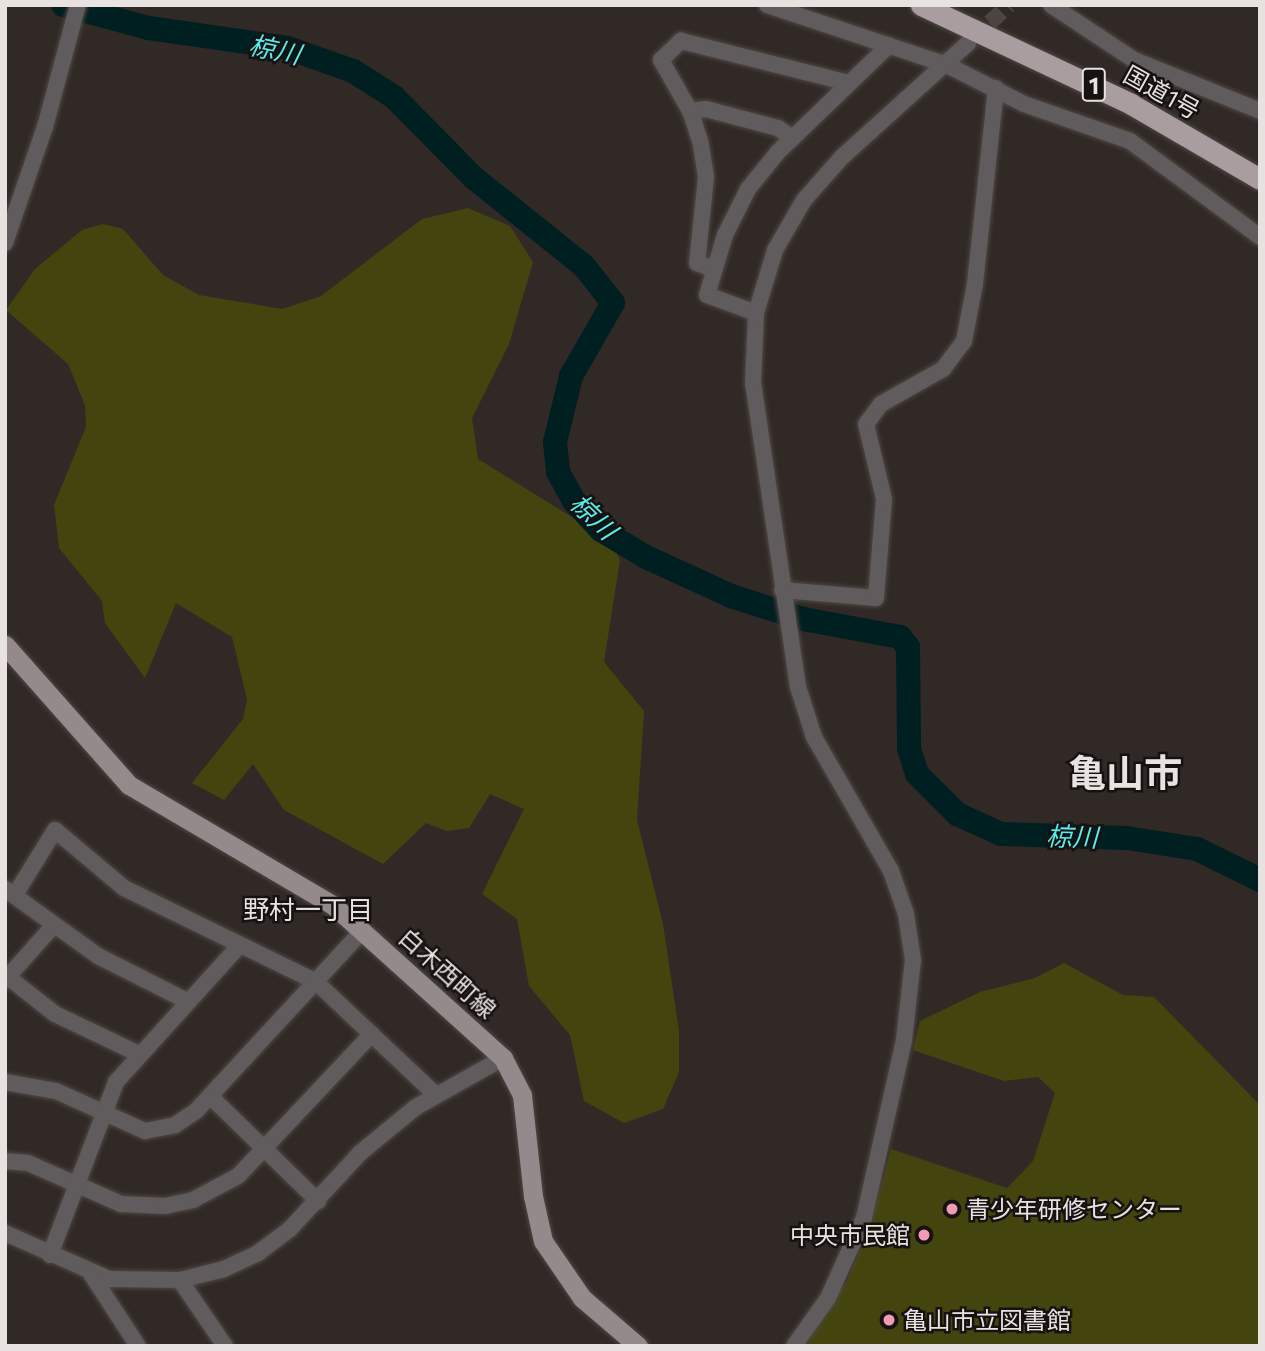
<!DOCTYPE html>
<html>
<head>
<meta charset="utf-8">
<style>
  body { margin:0 }
  #map { position:relative; width:1265px; height:1351px; overflow:hidden; background:#312925; font-family:Commissioner,"Noto Sans JP",sans-serif }
  div>[style] { position:absolute }
  [style*='--x'] { left:calc(var(--x)*1px); top:calc(var(--y)*1px); width:calc(var(--w)*1px); rotate:calc(var(--a)*1deg) }
  .green>* { inset:0; background:#44450e }
  .river>* { height:24px; margin:-12px; padding:0 12px; transform-origin:12px; border-radius:12px; background:#001f20 }
  .minor-tunnel>* { height:16px; margin-top:-8px; transform-origin:0; background:repeating-linear-gradient(90deg,#4c4541 0 16px,transparent 0 24px) }
  .roads { filter:drop-shadow(0 0 2px #4e4743) drop-shadow(0 0 2px #4e4743) }
  .minor>* { height:16px; margin:-8px; padding:0 8px; transform-origin:8px; border-radius:8px; background:#605b5c }
  .major>* { height:19px; margin:-9.5px; padding:0 9.5px; transform-origin:9.5px; border-radius:9.5px; background:#948a8c }
  .highway>* { height:21px; margin:-10.5px; padding:0 10.5px; transform-origin:10.5px; border-radius:10.5px; background:#a99d9f }
  .dots>* { width:19px; height:19px; translate:-50% -50%; box-sizing:border-box; border:4px solid #161211; border-radius:50% }
  span { translate:-50% -50%; white-space:nowrap; text-align:center; line-height:1.15; -webkit-text-stroke:5px #161211; paint-order:stroke }
  .shield-label span { padding:2px 5px; background:#161211; border:2px solid; border-radius:5px; -webkit-text-stroke-width:0 }
  .shield-label { font-size:23px; color:#e8e2e0; font-weight:700 }
  .street-label { font-size:24px; color:#e8e2e0 }
  .poi-label { font-size:24px; color:#e8e2e0 }
  .left { translate:0 -50%; text-align:left }
  .right { translate:-100% -50%; text-align:right }
  .water-label { font-size:26px; color:#57eced; font-style:italic }
  .neighbourhood-label { font-size:26px; color:#e8e2e0 }
  .town-label { font-size:38px; color:#e8e2e0; font-weight:700 }
  .frame { position:absolute; inset:0; border:7px solid #e8e2e0; pointer-events:none }
</style>
</head>
<body>
<div id="map">
  <div class="green">
    <i style="clip-path:polygon(468px 208px,510px 226px,533px 262px,509px 344px,472px 418px,478px 459px,612px 542px,620px 560px,604px 662px,644px 711px,637px 820px,663px 924px,679px 1031px,679px 1072px,663px 1109px,624px 1123px,584px 1101px,570px 1035px,529px 986px,517px 919px,482px 894px,524px 809px,490px 794px,469px 828px,447px 831px,426px 823px,383px 864px,284px 810px,253px 764px,224px 800px,192px 783px,243px 719px,247px 699px,232px 637px,176px 603px,145px 678px,105px 623px,102px 601px,59px 548px,54px 505px,86px 427px,85px 405px,68px 364px,6px 310px,35px 269px,82px 230px,103px 224px,123px 229px,163px 275px,199px 295px,282px 309px,321px 296px,422px 219px)"></i>
    <i style="clip-path:polygon(1064px 963px,1123px 995px,1154px 997px,1260px 1105px,1260px 1346px,805px 1346px,848px 1279px,873px 1216px,891px 1149px,1007px 1188px,1033px 1161px,1055px 1093px,1038px 1077px,1004px 1081px,913px 1050px,920px 1021px,980px 992px,1035px 978px)"></i>
  </div>
  <div class="river">
    <i style="--x:63;--y:5;--w:89;--a:15"></i>
    <i style="--x:149;--y:28;--w:140;--a:8.2"></i>
    <i style="--x:288;--y:48;--w:69;--a:19.5"></i>
    <i style="--x:353;--y:71;--w:49;--a:32.4"></i>
    <i style="--x:394;--y:97;--w:114;--a:45.4"></i>
    <i style="--x:474;--y:178;--w:141;--a:38.7"></i>
    <i style="--x:584;--y:266;--w:47;--a:51.9"></i>
    <i style="--x:613;--y:303;--w:84;--a:119.9"></i>
    <i style="--x:571;--y:376;--w:68;--a:103.6"></i>
    <i style="--x:555;--y:442;--w:30;--a:84"></i>
    <i style="--x:558;--y:472;--w:33;--a:61"></i>
    <i style="--x:574;--y:501;--w:40;--a:47"></i>
    <i style="--x:601;--y:530;--w:52;--a:31"></i>
    <i style="--x:646;--y:557;--w:94;--a:24.6"></i>
    <i style="--x:731;--y:596;--w:76;--a:17.7"></i>
    <i style="--x:803;--y:619;--w:99;--a:10.5"></i>
    <i style="--x:900;--y:637;--w:13;--a:51"></i>
    <i style="--x:908;--y:647;--w:102;--a:89.4"></i>
    <i style="--x:909;--y:749;--w:26;--a:72"></i>
    <i style="--x:917;--y:774;--w:57;--a:45"></i>
    <i style="--x:957;--y:814;--w:48;--a:24.4"></i>
    <i style="--x:1001;--y:834;--w:126;--a:1.8"></i>
    <i style="--x:1127;--y:838;--w:71;--a:8.9"></i>
    <i style="--x:1197;--y:849;--w:70;--a:26.2"></i>
  </div>
  <div class="minor-tunnel">
    <i style="--x:972;--y:39;--w:50;--a:-42.6"></i>
  </div>
  <div class="roads">
    <div class="minor">
      <i style="--x:767;--y:5;--w:190;--a:18.4"></i>
      <i style="--x:947;--y:65;--w:86;--a:26.9"></i>
      <i style="--x:1024;--y:104;--w:112;--a:19.2"></i>
      <i style="--x:1130;--y:141;--w:162;--a:36.4"></i>
      <i style="--x:1051;--y:5;--w:100;--a:33.5"></i>
      <i style="--x:1134;--y:60;--w:136;--a:22"></i>
      <i style="--x:690;--y:111;--w:16;--a:-7"></i>
      <i style="--x:706;--y:109;--w:74;--a:14.8"></i>
      <i style="--x:778;--y:128;--w:16;--a:35"></i>
      <i style="--x:5;--y:243;--w:123;--a:-71"></i>
      <i style="--x:45;--y:127;--w:126;--a:-74.9"></i>
      <i style="--x:714;--y:269;--w:18;--a:-161"></i>
      <i style="--x:697;--y:263;--w:86;--a:-84"></i>
      <i style="--x:706;--y:177;--w:36;--a:-99"></i>
      <i style="--x:700;--y:141;--w:32;--a:-108"></i>
      <i style="--x:690;--y:111;--w:59;--a:-119.6"></i>
      <i style="--x:661;--y:60;--w:28;--a:-44"></i>
      <i style="--x:681;--y:41;--w:172;--a:14.1"></i>
      <i style="--x:756;--y:313;--w:52;--a:-159.8"></i>
      <i style="--x:707;--y:295;--w:63;--a:-73.3"></i>
      <i style="--x:725;--y:235;--w:51;--a:-63.4"></i>
      <i style="--x:748;--y:189;--w:48;--a:-51"></i>
      <i style="--x:778;--y:152;--w:154;--a:-43.9"></i>
      <i style="--x:782;--y:590;--w:94;--a:4.9"></i>
      <i style="--x:876;--y:598;--w:99;--a:-85.4"></i>
      <i style="--x:884;--y:499;--w:77;--a:-103.5"></i>
      <i style="--x:866;--y:424;--w:25;--a:-53"></i>
      <i style="--x:881;--y:404;--w:71;--a:-29.4"></i>
      <i style="--x:943;--y:369;--w:35;--a:-53"></i>
      <i style="--x:964;--y:341;--w:58;--a:-79.1"></i>
      <i style="--x:975;--y:284;--w:197;--a:-83.9"></i>
      <i style="--x:5;--y:889;--w:115;--a:35.8"></i>
      <i style="--x:98;--y:956;--w:100;--a:26.8"></i>
      <i style="--x:16;--y:893;--w:74;--a:-58.2"></i>
      <i style="--x:55;--y:830;--w:90;--a:40"></i>
      <i style="--x:124;--y:888;--w:212;--a:26"></i>
      <i style="--x:315;--y:981;--w:166;--a:43.3"></i>
      <i style="--x:8;--y:977;--w:60;--a:38.2"></i>
      <i style="--x:55;--y:1014;--w:93;--a:25.5"></i>
      <i style="--x:5;--y:980;--w:74;--a:-48.3"></i>
      <i style="--x:5;--y:1082;--w:52;--a:10"></i>
      <i style="--x:56;--y:1091;--w:98;--a:24.2"></i>
      <i style="--x:145;--y:1131;--w:31;--a:-11"></i>
      <i style="--x:175;--y:1125;--w:25;--a:-34"></i>
      <i style="--x:196;--y:1111;--w:246;--a:-47.3"></i>
      <i style="--x:210;--y:1096;--w:151;--a:44.2"></i>
      <i style="--x:5;--y:1161;--w:23;--a:5"></i>
      <i style="--x:28;--y:1163;--w:102;--a:23.8"></i>
      <i style="--x:121;--y:1204;--w:44;--a:2.6"></i>
      <i style="--x:165;--y:1206;--w:29;--a:-12"></i>
      <i style="--x:193;--y:1200;--w:51;--a:-28.1"></i>
      <i style="--x:238;--y:1176;--w:195;--a:-46.7"></i>
      <i style="--x:5;--y:1233;--w:114;--a:23.9"></i>
      <i style="--x:109;--y:1279;--w:71;--a:0.8"></i>
      <i style="--x:180;--y:1280;--w:45;--a:-14"></i>
      <i style="--x:224;--y:1269;--w:38;--a:-25"></i>
      <i style="--x:258;--y:1253;--w:39;--a:-37"></i>
      <i style="--x:289;--y:1230;--w:105;--a:-47.3"></i>
      <i style="--x:360;--y:1153;--w:72;--a:-39.4"></i>
      <i style="--x:416;--y:1107;--w:100;--a:-29.4"></i>
      <i style="--x:50;--y:1255;--w:185;--a:-69.1"></i>
      <i style="--x:116;--y:1082;--w:183;--a:-47.9"></i>
      <i style="--x:91;--y:1274;--w:86;--a:56.9"></i>
      <i style="--x:180;--y:1280;--w:80;--a:55.7"></i>
      <i style="--x:794;--y:1346;--w:59;--a:-54.7"></i>
      <i style="--x:828;--y:1298;--w:88;--a:-65.8"></i>
      <i style="--x:864;--y:1218;--w:182;--a:-77.3"></i>
      <i style="--x:904;--y:1040;--w:81;--a:-83.6"></i>
      <i style="--x:913;--y:960;--w:47;--a:-98.7"></i>
      <i style="--x:906;--y:914;--w:46;--a:-109.2"></i>
      <i style="--x:891;--y:871;--w:155;--a:-119.9"></i>
      <i style="--x:814;--y:737;--w:52;--a:-107.7"></i>
      <i style="--x:798;--y:687;--w:307;--a:-98.4"></i>
      <i style="--x:753;--y:383;--w:70;--a:-87.5"></i>
      <i style="--x:756;--y:313;--w:66;--a:-73.2"></i>
      <i style="--x:775;--y:250;--w:58;--a:-59.9"></i>
      <i style="--x:804;--y:200;--w:57;--a:-48.5"></i>
      <i style="--x:842;--y:157;--w:170;--a:-42.1"></i>
    </div>
    <div class="major">
      <i style="--x:5;--y:645;--w:187;--a:48.5"></i>
      <i style="--x:129;--y:785;--w:237;--a:30.5"></i>
      <i style="--x:333;--y:905;--w:229;--a:42"></i>
      <i style="--x:503;--y:1058;--w:42;--a:62.8"></i>
      <i style="--x:522;--y:1095;--w:102;--a:83.8"></i>
      <i style="--x:533;--y:1196;--w:46;--a:77.5"></i>
      <i style="--x:543;--y:1241;--w:69;--a:55.6"></i>
      <i style="--x:582;--y:1298;--w:74;--a:40.6"></i>
    </div>
    <div class="highway">
      <i style="--x:921;--y:5;--w:232;--a:25.2"></i>
      <i style="--x:1131;--y:104;--w:149;--a:30.2"></i>
    </div>
  </div>
  <div class="dots">
    <i style="left:952px;top:1209px;background:#f19ab3"></i>
    <i style="left:924px;top:1235px;background:#f19ab3"></i>
    <i style="left:889px;top:1320px;background:#f19ab3"></i>
  </div>
  <div class="shield-label">
    <span style="left:1094px;top:85px">1</span>
  </div>
  <div class="street-label">
    <span style="left:1162px;top:92px;rotate:29deg">国道1号</span>
    <span style="left:448px;top:973px;rotate:42deg">白木西町線</span>
  </div>
  <div class="poi-label">
    <span class="left" style="left:966px;top:1209px">青少年研修センター</span>
    <span class="right" style="left:910px;top:1235px">中央市民館</span>
    <span class="left" style="left:903px;top:1320px">亀山市立図書館</span>
  </div>
  <div class="water-label">
    <span style="left:275px;top:49px;rotate:12deg">椋川</span>
    <span style="left:594px;top:516px;rotate:44deg">椋川</span>
    <span style="left:1072px;top:836px;rotate:2deg">椋川</span>
  </div>
  <div class="neighbourhood-label">
    <span style="left:308px;top:909px">野村一丁目</span>
  </div>
  <div class="town-label">
    <span style="left:1125px;top:772px">亀山市</span>
  </div>
  <div class="frame"></div>
</div>
</body>
</html>
